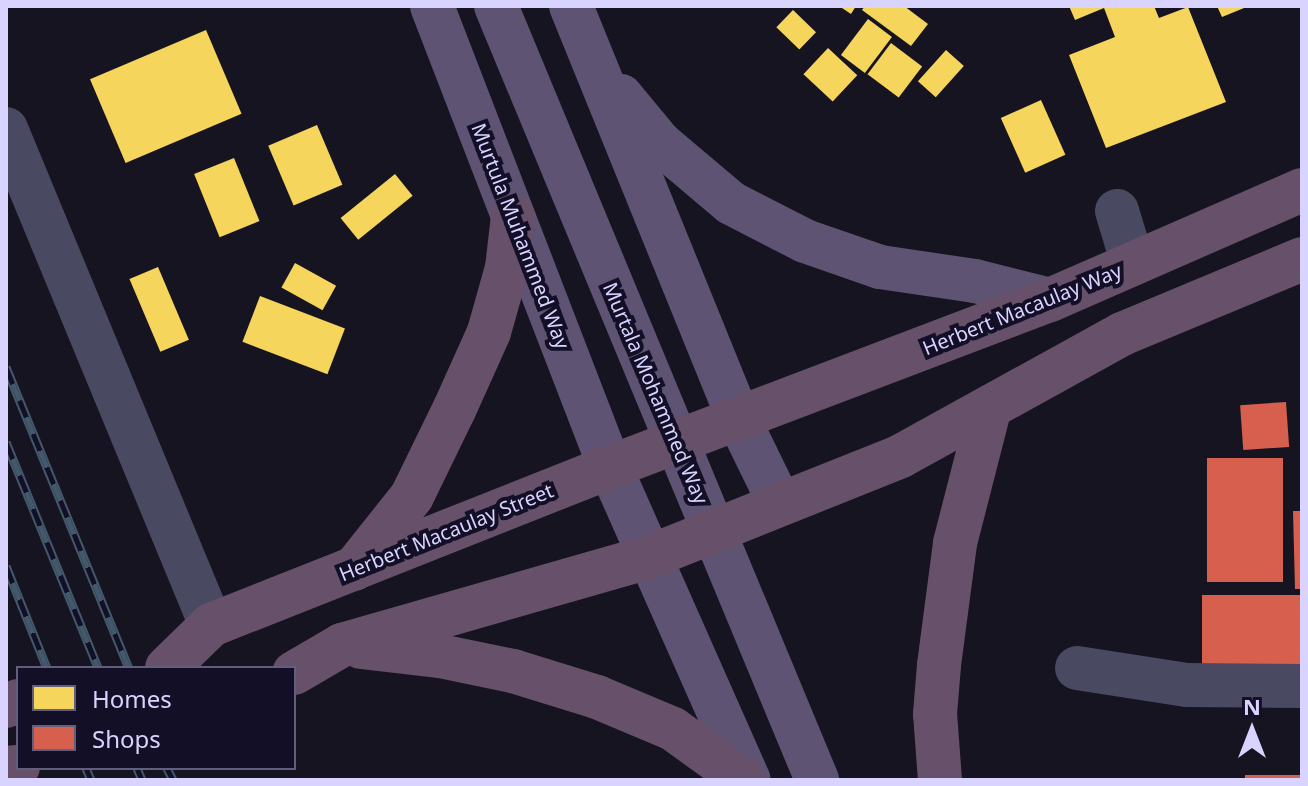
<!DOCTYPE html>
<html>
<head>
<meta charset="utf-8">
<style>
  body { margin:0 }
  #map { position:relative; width:1308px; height:786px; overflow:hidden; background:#161421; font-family:"Noto Sans",sans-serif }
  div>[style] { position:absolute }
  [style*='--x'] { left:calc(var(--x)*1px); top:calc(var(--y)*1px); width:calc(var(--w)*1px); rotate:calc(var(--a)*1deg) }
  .homes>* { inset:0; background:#f6d55c; transform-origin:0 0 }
  .shops>* { inset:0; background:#d6604d; transform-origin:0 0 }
  .minor>* { height:44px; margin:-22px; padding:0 22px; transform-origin:22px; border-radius:22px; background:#4a4962 }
  .major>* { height:44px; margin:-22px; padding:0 22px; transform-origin:22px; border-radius:22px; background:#5e5373 }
  .highway>* { height:44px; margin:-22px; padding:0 22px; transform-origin:22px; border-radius:22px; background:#67516a }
  .rail>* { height:9px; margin-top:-4.5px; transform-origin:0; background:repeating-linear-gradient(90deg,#130f26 0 18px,#43596b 0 36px); box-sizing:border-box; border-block:2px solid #43596b }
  span { translate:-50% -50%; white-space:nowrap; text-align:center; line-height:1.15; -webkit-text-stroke:8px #130f26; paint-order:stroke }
  .street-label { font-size:20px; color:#d9d4ff }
  .frame { position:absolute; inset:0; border:8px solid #d9d4ff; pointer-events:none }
  .legend { position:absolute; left:16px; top:666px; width:280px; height:104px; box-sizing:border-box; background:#130f26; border:2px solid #625e7d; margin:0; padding:10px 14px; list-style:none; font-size:24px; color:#d9d4ff }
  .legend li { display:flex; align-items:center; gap:16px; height:40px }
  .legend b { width:40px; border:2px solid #625e7d }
  .north { position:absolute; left:1212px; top:690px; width:80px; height:80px; -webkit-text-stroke:6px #130f26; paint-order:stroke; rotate:0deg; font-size:22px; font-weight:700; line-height:32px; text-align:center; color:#d9d4ff }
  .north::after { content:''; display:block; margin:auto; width:28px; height:36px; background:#d9d4ff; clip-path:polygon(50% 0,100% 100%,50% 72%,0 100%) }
</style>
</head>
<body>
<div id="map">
  <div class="homes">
    <i style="clip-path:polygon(839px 6px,856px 6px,851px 14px)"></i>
    <i style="clip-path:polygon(865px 6px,904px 6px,928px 24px,911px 46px,862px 10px)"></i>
    <i style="clip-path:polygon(1069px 6px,1154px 6px,1159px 18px,1188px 7px,1226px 102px,1106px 148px,1069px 55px,1115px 37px,1104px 8px,1075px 20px)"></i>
    <i style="clip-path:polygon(1217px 6px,1249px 6px,1222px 17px)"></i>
    <i style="left:793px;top:10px;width:32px;height:24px;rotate:44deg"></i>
    <i style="left:868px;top:19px;width:30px;height:45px;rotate:37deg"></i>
    <i style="left:206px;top:30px;width:91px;height:126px;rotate:67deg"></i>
    <i style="left:891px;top:43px;width:39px;height:39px;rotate:37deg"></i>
    <i style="left:828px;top:48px;width:40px;height:36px;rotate:43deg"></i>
    <i style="left:946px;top:50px;width:24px;height:42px;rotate:42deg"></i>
    <i style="left:1041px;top:100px;width:60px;height:44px;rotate:66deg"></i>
    <i style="left:317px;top:125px;width:65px;height:53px;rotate:67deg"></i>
    <i style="left:234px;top:158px;width:68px;height:43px;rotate:68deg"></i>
    <i style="left:395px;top:174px;width:28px;height:70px;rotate:51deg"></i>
    <i style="left:295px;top:263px;width:47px;height:28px;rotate:29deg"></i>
    <i style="left:158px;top:267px;width:79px;height:31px;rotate:67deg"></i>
    <i style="left:260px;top:296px;width:91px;height:49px;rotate:21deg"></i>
  </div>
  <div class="shops">
    <i style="left:1286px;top:402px;width:45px;height:46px;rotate:86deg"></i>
    <i style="left:1207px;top:458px;width:76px;height:124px"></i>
    <i style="clip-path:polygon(1293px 511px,1302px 511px,1302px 589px,1295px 589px)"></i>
    <i style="left:1202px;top:595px;width:100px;height:74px"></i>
    <i style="left:1245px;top:775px;width:57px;height:5px"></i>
  </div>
  <div class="minor">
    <i style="--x:6;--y:129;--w:537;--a:67.54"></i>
    <i style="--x:1117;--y:211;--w:55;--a:73.2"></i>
    <i style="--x:1077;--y:668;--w:111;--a:8.8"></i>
    <i style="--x:1187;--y:685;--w:115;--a:0.5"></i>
  </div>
  <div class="major">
    <i style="--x:432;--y:6;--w:494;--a:68.9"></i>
    <i style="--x:610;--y:467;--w:342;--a:66.1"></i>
    <i style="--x:496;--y:6;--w:838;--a:67.47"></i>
    <i style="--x:571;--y:6;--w:447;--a:67.9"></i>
    <i style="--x:739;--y:420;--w:93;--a:64"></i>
    <i style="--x:621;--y:96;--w:61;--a:50.3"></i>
    <i style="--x:660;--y:143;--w:93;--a:40.2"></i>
    <i style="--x:731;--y:203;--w:83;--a:27.2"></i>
    <i style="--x:805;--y:241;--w:79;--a:19.1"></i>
    <i style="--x:880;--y:267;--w:96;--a:8.4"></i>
    <i style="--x:975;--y:281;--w:77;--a:14.2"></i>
  </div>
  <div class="highway">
    <i style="--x:354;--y:569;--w:93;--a:-51.5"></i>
    <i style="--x:412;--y:496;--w:96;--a:-64"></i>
    <i style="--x:454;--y:410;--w:85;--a:-65.8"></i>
    <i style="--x:489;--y:332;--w:66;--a:-74.3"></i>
    <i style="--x:507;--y:268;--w:52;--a:-83.4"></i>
    <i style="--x:361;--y:647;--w:80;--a:6.5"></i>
    <i style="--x:440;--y:656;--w:75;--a:11.6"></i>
    <i style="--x:513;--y:671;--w:88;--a:17.2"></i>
    <i style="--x:597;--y:697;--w:82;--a:22.8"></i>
    <i style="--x:673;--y:729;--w:87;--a:35.7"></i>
    <i style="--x:167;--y:668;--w:62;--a:-44.3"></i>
    <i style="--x:211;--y:625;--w:429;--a:-21.6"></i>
    <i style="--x:610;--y:467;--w:471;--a:-20.8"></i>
    <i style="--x:1050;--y:300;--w:275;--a:-23.6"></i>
    <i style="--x:294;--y:673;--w:56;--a:-30.3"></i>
    <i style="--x:342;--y:645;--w:319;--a:-16"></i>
    <i style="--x:649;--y:557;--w:271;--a:-21.8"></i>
    <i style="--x:901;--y:456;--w:252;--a:-28.9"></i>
    <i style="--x:1122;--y:334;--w:195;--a:-22.6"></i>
    <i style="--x:6;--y:706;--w:13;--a:-23"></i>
    <i style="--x:6;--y:768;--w:12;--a:-5"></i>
    <i style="--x:940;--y:780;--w:66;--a:-94.3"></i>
    <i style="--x:935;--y:714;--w:49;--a:-85.3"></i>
    <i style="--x:939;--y:665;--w:123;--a:-82.5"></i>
    <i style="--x:955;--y:543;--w:140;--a:-75.6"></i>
  </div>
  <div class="rail">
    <i style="--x:6;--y:367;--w:325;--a:67.8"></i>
    <i style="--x:6;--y:442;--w:244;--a:67.8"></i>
    <i style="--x:6;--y:566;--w:110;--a:68.1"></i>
    <i style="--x:86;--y:768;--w:13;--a:67"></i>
    <i style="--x:137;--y:768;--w:13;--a:67"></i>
    <i style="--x:167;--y:768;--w:13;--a:63"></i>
  </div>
  <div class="street-label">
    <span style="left:521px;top:236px;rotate:69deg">Murtula Muhammed Way</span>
    <span style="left:1022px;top:309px;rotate:-22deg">Herbert Macaulay Way</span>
    <span style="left:656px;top:393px;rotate:67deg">Murtala Mohammed Way</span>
    <span style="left:446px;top:532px;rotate:-22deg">Herbert Macaulay Street</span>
  </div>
  <div class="frame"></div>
  <ul class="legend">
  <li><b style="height:22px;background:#f6d55c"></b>Homes</li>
  <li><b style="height:22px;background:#d6604d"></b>Shops</li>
  </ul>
  <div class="north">N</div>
</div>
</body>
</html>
